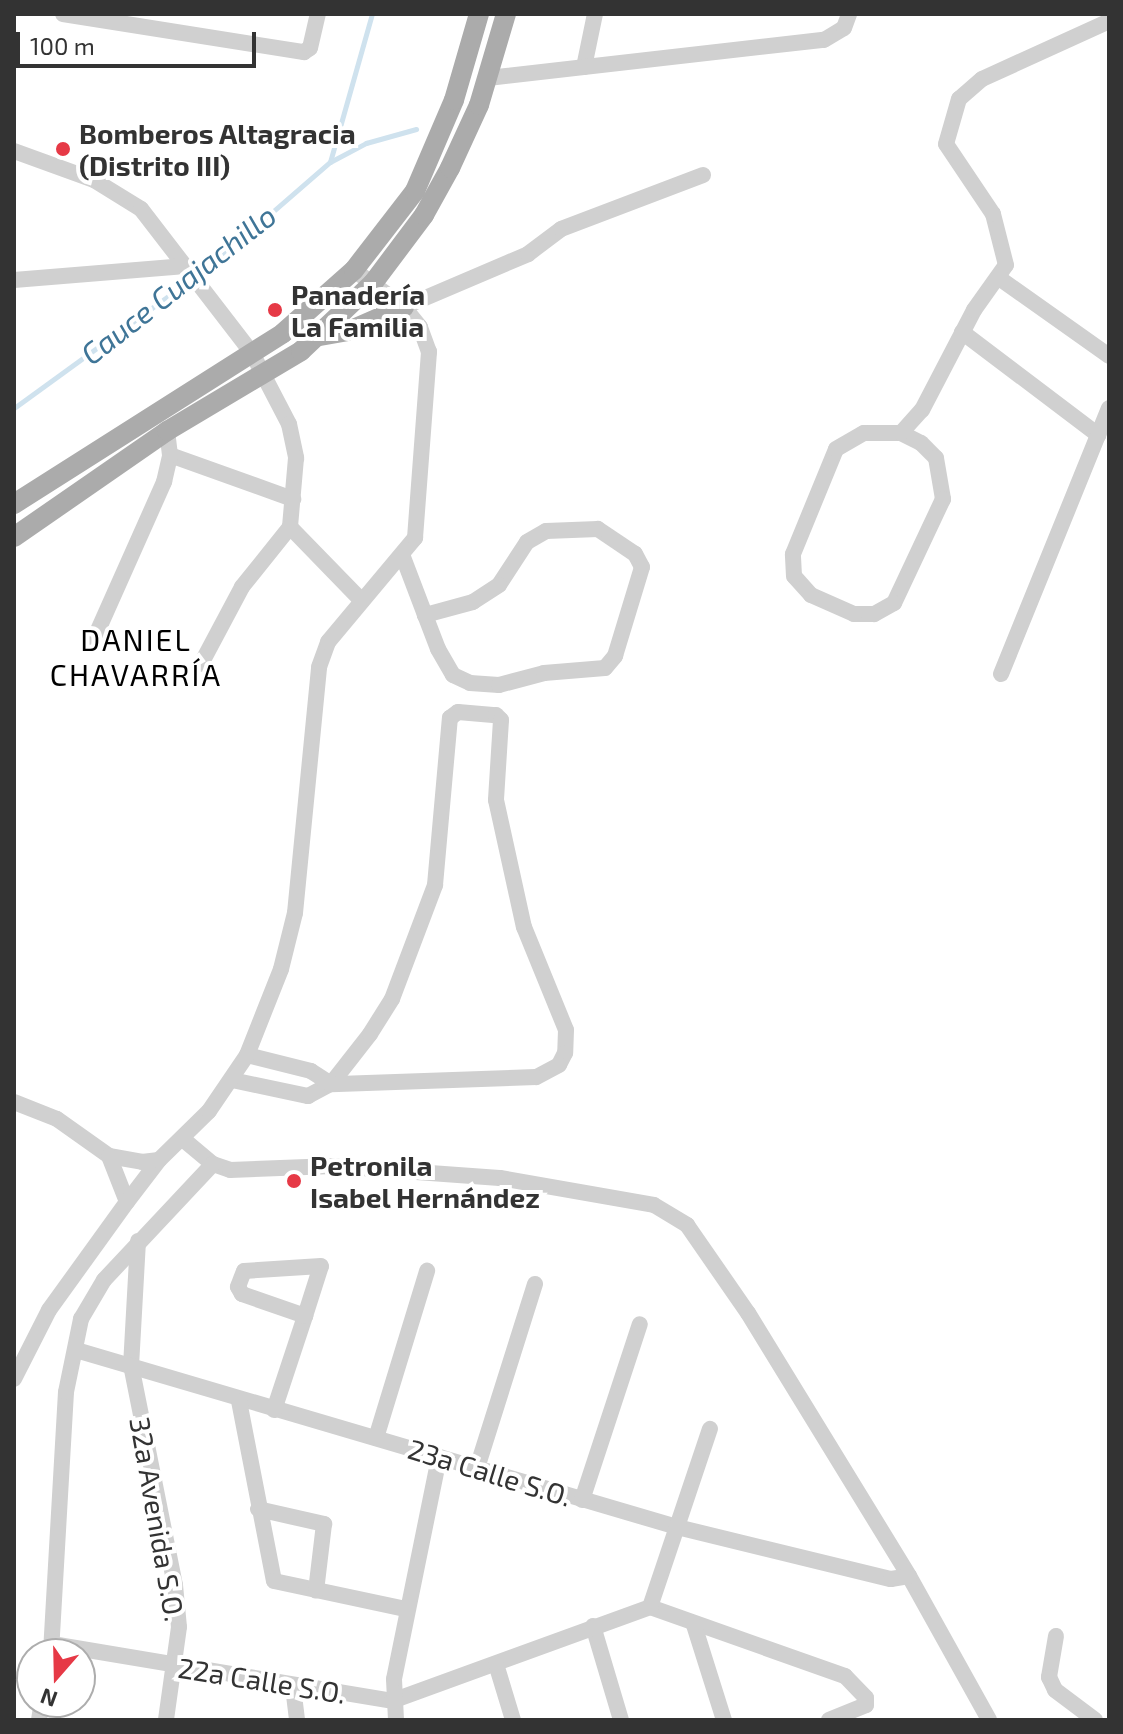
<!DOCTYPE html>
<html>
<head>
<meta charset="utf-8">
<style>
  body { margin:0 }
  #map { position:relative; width:1123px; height:1734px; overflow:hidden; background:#fff; font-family:"Exo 2",sans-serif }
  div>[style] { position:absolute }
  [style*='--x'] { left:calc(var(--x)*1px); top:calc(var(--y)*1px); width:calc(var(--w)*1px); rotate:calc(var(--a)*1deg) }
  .stream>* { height:5px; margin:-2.5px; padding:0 2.5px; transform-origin:2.5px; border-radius:2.5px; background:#cfe2ee }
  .minor>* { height:16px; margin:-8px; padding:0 8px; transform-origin:8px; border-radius:8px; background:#d0d0d0 }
  .major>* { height:20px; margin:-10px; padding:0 10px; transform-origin:10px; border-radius:10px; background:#ababab }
  .dots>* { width:22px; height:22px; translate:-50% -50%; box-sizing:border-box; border:4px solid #fff; border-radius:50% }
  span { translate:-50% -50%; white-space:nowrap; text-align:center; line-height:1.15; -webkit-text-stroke:8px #fff; paint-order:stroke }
  .poi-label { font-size:28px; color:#333; font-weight:700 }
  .left { translate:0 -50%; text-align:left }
  .street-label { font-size:28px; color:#333 }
  .water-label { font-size:30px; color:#3f7597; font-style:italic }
  .neighbourhood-label { font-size:30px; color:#000; letter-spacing:2px }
  .frame { position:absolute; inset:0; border:16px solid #333; pointer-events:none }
  .north { position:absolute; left:16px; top:1638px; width:80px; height:80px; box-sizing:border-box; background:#fff; border:2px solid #adadad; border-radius:50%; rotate:200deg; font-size:22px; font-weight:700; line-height:32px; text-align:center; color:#333 }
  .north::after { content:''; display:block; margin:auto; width:28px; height:36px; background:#e63946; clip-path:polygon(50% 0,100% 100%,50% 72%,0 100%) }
  .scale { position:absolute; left:16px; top:32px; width:240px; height:36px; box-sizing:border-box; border:4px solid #333; border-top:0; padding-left:10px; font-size:24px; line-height:28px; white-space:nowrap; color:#333; -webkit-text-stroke:6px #fff; paint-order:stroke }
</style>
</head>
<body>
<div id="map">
  <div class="stream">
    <i style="--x:330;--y:162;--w:154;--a:-74.2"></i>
    <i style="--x:14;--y:408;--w:243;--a:-36"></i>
    <i style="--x:211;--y:265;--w:157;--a:-40.9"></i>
    <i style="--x:330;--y:162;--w:41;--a:-27.8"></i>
    <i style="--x:366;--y:143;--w:52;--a:-15.6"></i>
  </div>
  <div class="minor">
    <i style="--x:63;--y:14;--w:244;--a:9"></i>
    <i style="--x:304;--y:52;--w:7;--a:-34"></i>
    <i style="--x:310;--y:48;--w:35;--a:-77"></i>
    <i style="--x:584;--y:67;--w:54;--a:-78.3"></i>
    <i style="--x:488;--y:78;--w:338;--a:-6.5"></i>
    <i style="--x:824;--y:40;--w:23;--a:-31"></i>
    <i style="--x:844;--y:28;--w:15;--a:-70"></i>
    <i style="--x:14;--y:151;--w:85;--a:19.9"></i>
    <i style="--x:94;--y:180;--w:55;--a:31.7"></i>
    <i style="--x:141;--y:209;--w:182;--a:52.4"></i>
    <i style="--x:252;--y:353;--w:80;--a:62.5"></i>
    <i style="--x:289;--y:424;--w:35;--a:78"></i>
    <i style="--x:296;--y:458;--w:69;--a:95"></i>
    <i style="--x:290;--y:527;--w:77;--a:128.7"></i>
    <i style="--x:242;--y:587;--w:87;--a:118"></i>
    <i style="--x:999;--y:278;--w:135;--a:35.3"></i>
    <i style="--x:14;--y:280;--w:172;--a:-4.7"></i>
    <i style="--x:404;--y:307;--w:135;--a:-23.1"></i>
    <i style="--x:528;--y:254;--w:41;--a:-37.1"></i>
    <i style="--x:561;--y:229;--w:152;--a:-20.8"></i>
    <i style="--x:962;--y:332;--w:171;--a:37.1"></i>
    <i style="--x:864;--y:433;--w:37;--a:0"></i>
    <i style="--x:901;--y:433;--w:22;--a:27"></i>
    <i style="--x:921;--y:443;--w:21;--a:45"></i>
    <i style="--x:936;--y:458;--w:42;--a:80.3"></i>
    <i style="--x:943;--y:499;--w:115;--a:115.2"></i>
    <i style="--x:894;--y:603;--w:23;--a:151"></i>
    <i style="--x:874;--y:614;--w:20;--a:180"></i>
    <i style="--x:854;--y:614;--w:47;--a:-156.2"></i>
    <i style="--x:811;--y:595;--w:25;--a:-132"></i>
    <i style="--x:794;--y:576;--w:22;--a:-93"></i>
    <i style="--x:793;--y:554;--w:113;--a:-67.7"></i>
    <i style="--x:836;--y:449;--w:32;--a:-30"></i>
    <i style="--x:901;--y:433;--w:31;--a:-48"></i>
    <i style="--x:922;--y:410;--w:113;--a:-62.5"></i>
    <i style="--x:974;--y:310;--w:55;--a:-54.6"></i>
    <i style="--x:1006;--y:265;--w:53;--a:-104.3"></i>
    <i style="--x:993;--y:214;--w:84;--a:-123.9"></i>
    <i style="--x:946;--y:144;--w:47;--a:-73.9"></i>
    <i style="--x:959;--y:99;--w:30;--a:-41"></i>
    <i style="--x:982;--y:79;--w:140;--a:-24.5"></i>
    <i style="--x:170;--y:455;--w:131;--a:19.7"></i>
    <i style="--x:290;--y:527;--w:103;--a:45.8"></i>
    <i style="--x:403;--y:557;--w:62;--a:69.2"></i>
    <i style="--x:425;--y:615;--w:36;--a:69"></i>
    <i style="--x:438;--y:649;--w:30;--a:60"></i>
    <i style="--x:453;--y:675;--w:19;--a:25"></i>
    <i style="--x:470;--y:683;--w:29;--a:4"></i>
    <i style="--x:499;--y:685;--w:47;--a:-14.9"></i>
    <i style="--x:544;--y:673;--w:61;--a:-4.7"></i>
    <i style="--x:605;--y:668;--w:16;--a:-50"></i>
    <i style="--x:615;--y:656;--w:93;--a:-73.1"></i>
    <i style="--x:642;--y:567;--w:15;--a:-118"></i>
    <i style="--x:635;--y:554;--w:45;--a:-146"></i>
    <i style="--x:598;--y:529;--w:52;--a:177.8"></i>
    <i style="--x:546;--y:531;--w:22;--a:150"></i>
    <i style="--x:527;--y:542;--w:51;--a:123.1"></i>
    <i style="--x:499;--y:585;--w:31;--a:147"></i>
    <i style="--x:473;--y:602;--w:50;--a:164.8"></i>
    <i style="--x:91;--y:646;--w:180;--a:-66"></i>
    <i style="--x:164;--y:482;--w:28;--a:-77"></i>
    <i style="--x:170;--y:455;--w:24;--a:-97"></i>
    <i style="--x:1001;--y:674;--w:287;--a:-67.9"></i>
    <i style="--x:232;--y:1080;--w:78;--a:11.9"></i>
    <i style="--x:308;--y:1096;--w:26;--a:-28"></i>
    <i style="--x:331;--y:1084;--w:63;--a:-52"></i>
    <i style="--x:370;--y:1034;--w:41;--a:-57.8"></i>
    <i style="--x:392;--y:999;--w:122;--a:-69.3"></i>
    <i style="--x:435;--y:885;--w:168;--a:-84.9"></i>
    <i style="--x:450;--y:718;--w:10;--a:-37"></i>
    <i style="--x:458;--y:712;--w:38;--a:5"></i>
    <i style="--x:496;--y:715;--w:7;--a:45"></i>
    <i style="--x:501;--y:720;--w:80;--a:93.6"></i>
    <i style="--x:496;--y:800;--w:130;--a:77.6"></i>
    <i style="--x:524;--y:927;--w:111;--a:67.8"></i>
    <i style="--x:566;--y:1030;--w:23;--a:92"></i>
    <i style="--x:565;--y:1053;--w:13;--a:117"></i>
    <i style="--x:559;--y:1065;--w:26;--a:152"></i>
    <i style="--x:536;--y:1077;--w:205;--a:178"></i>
    <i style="--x:331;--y:1084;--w:24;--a:-147"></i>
    <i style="--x:311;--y:1071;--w:66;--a:-166"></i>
    <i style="--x:14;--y:1102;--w:46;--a:21.6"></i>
    <i style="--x:57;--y:1119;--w:64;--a:35.4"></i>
    <i style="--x:109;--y:1156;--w:34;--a:10"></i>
    <i style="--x:142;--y:1162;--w:17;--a:-7"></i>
    <i style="--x:184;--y:1140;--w:38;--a:40"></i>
    <i style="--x:213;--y:1164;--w:18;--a:19"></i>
    <i style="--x:230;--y:1170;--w:103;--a:-2.2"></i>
    <i style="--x:333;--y:1166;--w:167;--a:4.1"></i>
    <i style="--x:500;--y:1178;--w:156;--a:9.9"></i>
    <i style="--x:654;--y:1205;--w:39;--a:31"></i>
    <i style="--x:687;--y:1225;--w:107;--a:55.3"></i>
    <i style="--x:748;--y:1313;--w:308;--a:58.5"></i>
    <i style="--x:909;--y:1576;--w:165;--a:60.9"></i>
    <i style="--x:109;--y:1156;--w:49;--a:68.6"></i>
    <i style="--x:138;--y:1241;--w:124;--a:93.2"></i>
    <i style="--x:131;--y:1365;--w:224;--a:78.7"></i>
    <i style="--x:175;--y:1585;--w:42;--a:84.6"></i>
    <i style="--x:179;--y:1627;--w:94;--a:98"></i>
    <i style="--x:76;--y:1350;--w:627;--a:16.41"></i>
    <i style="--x:677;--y:1527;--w:220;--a:13.7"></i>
    <i style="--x:891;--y:1579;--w:18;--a:-9"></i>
    <i style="--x:14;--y:1379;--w:77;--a:-63.1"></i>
    <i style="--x:49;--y:1310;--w:133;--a:-54.2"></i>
    <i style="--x:127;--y:1202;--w:53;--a:-52.7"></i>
    <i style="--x:159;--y:1160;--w:70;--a:-44.4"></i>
    <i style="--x:209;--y:1111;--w:68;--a:-55.8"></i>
    <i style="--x:247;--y:1055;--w:92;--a:-68.4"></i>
    <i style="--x:281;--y:969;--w:58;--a:-76"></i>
    <i style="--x:295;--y:913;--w:247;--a:-84.4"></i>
    <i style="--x:319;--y:667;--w:27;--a:-70"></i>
    <i style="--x:328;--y:642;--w:136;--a:-50.1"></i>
    <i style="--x:415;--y:538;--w:187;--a:-85.7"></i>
    <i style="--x:429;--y:352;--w:27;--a:-110"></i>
    <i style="--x:420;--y:327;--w:26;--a:-129"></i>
    <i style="--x:404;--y:307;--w:62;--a:-143.5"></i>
    <i style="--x:239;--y:1401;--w:183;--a:79"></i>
    <i style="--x:274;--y:1581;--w:135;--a:12"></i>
    <i style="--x:274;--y:1410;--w:99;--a:-71.7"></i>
    <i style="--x:305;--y:1316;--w:52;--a:-72.3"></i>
    <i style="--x:321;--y:1266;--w:77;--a:176.3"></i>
    <i style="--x:244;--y:1271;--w:17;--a:111"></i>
    <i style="--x:238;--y:1287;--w:8;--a:60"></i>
    <i style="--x:242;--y:1294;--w:67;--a:19.2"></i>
    <i style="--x:376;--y:1438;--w:175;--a:-73"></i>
    <i style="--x:477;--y:1468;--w:193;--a:-72.5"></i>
    <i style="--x:582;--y:1500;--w:185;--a:-71.8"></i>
    <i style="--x:258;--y:1509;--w:68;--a:12.8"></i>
    <i style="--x:324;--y:1524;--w:67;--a:96.8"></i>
    <i style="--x:650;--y:1607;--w:207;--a:19.5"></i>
    <i style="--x:845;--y:1676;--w:30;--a:46"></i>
    <i style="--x:866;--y:1698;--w:7;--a:90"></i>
    <i style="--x:866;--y:1705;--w:40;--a:158"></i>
    <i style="--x:650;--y:1607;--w:188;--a:-71.4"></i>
    <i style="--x:694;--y:1625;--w:100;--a:72.5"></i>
    <i style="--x:593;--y:1626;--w:98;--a:73.4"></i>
    <i style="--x:1056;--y:1636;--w:42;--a:99.7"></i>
    <i style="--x:1049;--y:1677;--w:14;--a:65"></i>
    <i style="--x:1055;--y:1690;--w:50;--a:36.9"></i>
    <i style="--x:52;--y:1644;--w:345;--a:9.5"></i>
    <i style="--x:392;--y:1701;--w:275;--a:-20"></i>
    <i style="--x:51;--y:1652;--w:260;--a:-86.7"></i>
    <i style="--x:66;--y:1392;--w:75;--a:-78.4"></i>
    <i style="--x:81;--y:1319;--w:45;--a:-59.5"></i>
    <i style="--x:104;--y:1280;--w:159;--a:-46.8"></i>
    <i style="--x:496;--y:1664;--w:59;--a:73.1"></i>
    <i style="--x:293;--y:1687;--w:33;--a:83"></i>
    <i style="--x:39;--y:1720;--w:18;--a:-81"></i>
    <i style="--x:396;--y:1720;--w:41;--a:-92.8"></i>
    <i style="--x:394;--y:1679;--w:227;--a:-78.5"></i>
  </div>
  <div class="major">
    <i style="--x:320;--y:336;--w:29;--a:-10"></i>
    <i style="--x:349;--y:331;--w:60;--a:-23.6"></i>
    <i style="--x:14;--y:504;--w:319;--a:-32.4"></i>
    <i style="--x:283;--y:333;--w:95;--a:-41.6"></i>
    <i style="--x:354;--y:270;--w:100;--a:-52.3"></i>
    <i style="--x:415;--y:191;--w:99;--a:-66.8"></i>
    <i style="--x:454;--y:100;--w:90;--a:-73.8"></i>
    <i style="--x:14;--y:537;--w:186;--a:-34.7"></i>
    <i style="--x:167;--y:431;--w:156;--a:-30.8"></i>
    <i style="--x:301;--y:351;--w:99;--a:-43.4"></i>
    <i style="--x:373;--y:283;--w:85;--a:-53.1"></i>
    <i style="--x:424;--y:215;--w:54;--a:-61"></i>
    <i style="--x:450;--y:168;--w:69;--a:-65.3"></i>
    <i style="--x:479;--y:105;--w:95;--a:-73.5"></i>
  </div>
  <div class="dots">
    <i style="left:63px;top:149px;background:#e63946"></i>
    <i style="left:275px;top:310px;background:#e63946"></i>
    <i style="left:294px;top:1181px;background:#e63946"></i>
  </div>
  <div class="poi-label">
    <span class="left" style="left:79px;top:149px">Bomberos Altagracia<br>(Distrito III)</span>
    <span class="left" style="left:291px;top:310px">Panadería<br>La Familia</span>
    <span class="left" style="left:310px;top:1181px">Petronila<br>Isabel Hernández</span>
  </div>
  <div class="street-label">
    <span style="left:490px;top:1472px;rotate:17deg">23a Calle S.O.</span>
    <span style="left:158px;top:1519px;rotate:80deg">32a Avenida S.O.</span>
    <span style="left:262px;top:1680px;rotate:9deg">22a Calle S.O.</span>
  </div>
  <div class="water-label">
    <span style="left:178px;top:284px;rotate:-38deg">Cauce Cuajachillo</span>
  </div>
  <div class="neighbourhood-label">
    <span style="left:136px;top:656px">DANIEL<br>CHAVARRÍA</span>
  </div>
  <div class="frame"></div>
  <div class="north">N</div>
  <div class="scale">100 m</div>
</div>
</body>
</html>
